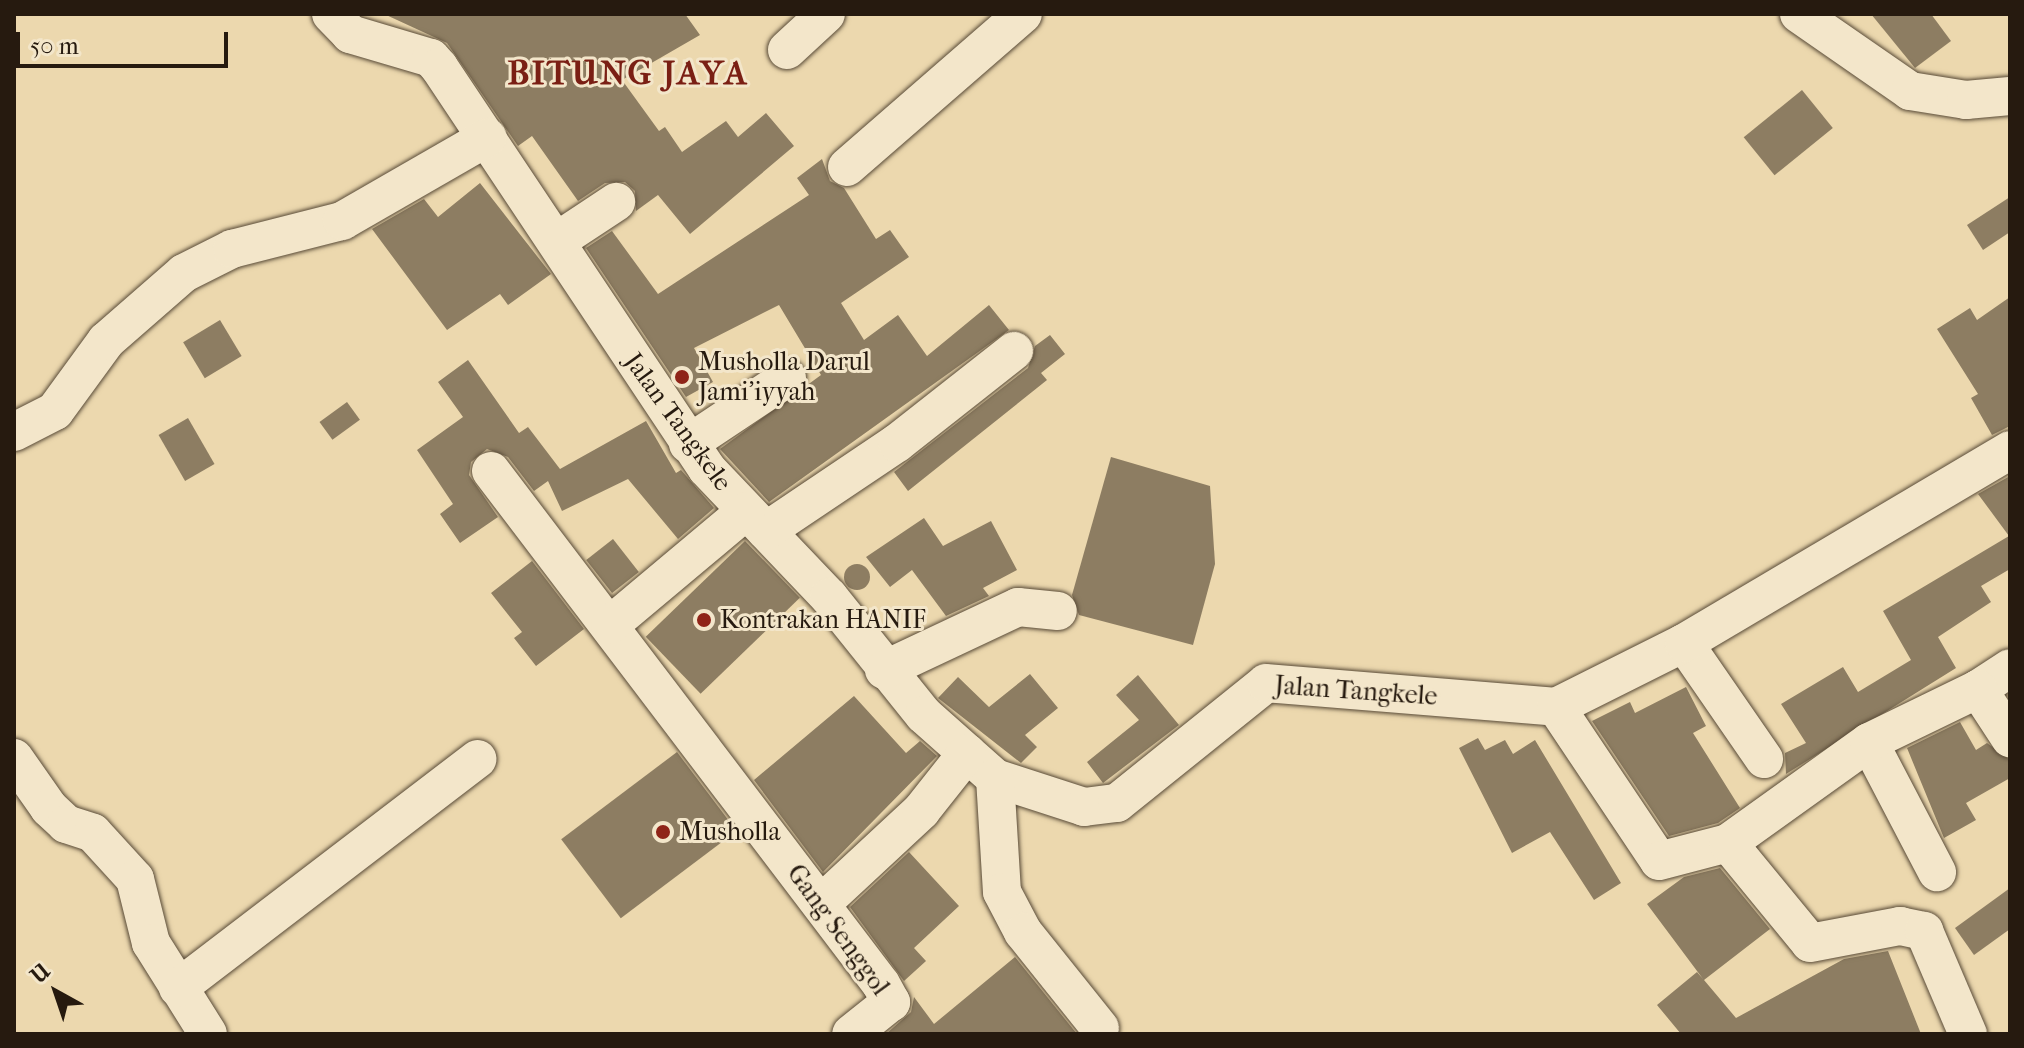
<!DOCTYPE html>
<html>
<head>
<meta charset="utf-8">
<style>
  body { margin:0 }
  #map { position:relative; width:2024px; height:1048px; overflow:hidden; background:#ecd8ae; font-family:"IM FELL French Canon",serif }
  div>[style] { position:absolute }
  [style*='--x'] { left:calc(var(--x)*1px); top:calc(var(--y)*1px); width:calc(var(--w)*1px); rotate:calc(var(--a)*1deg) }
  .building>* { inset:0; background:#8d7d62; transform-origin:0 0 }
  .round { border-radius:50% }
  .roads { filter:drop-shadow(0 0 2px #584a37) drop-shadow(0 0 2px #584a37) }
  .minor>* { height:38px; margin:-19px; padding:0 19px; transform-origin:19px; border-radius:19px; background:#f3e6ca }
  .dots>* { width:22px; height:22px; translate:-50% -50%; box-sizing:border-box; border:4px solid #f3e6ca; border-radius:50% }
  span { translate:-50% -50%; white-space:nowrap; text-align:center; line-height:1.15; -webkit-text-stroke:6px #f3e6ca; paint-order:stroke }
  .poi-label { font-size:26px; color:#261a0f }
  .left { translate:0 -50%; text-align:left }
  .street-label { font-size:26px; color:#261a0f }
  .district-label { font-size:34px; color:#7a1f14; font-weight:700; letter-spacing:2px }
  .frame { position:absolute; inset:0; border:16px solid #261a0f; pointer-events:none }
  .north { position:absolute; left:16px; top:952px; width:80px; height:80px; -webkit-text-stroke:6px #f3e6ca; paint-order:stroke; rotate:320deg; font-size:22px; font-weight:700; line-height:32px; text-align:center; color:#261a0f }
  .north::after { content:''; display:block; margin:auto; width:28px; height:36px; background:#261a0f; clip-path:polygon(50% 0,100% 100%,50% 72%,0 100%) }
  .scale { position:absolute; left:16px; top:32px; width:212px; height:36px; box-sizing:border-box; border:4px solid #261a0f; border-top:0; padding-left:10px; font-size:24px; line-height:28px; white-space:nowrap; color:#261a0f; -webkit-text-stroke:6px #f3e6ca; paint-order:stroke }
</style>
</head>
<body>
<div id="map">
  <div class="building">
    <i style="clip-path:polygon(384px 14px,685px 14px,700px 35px,622px 80px,659px 131px,665px 127px,682px 152px,726px 121px,738px 137px,766px 113px,794px 146px,690px 234px,658px 195px,636px 211px,635px 191px,625px 182px,605px 183px,578px 201px,532px 136px,518px 146px,447px 43px)"></i>
    <i style="clip-path:polygon(1871px 14px,1931px 14px,1951px 41px,1915px 68px)"></i>
    <i style="left:1802px;top:90px;width:49px;height:75px;rotate:51deg"></i>
    <i style="clip-path:polygon(822px 159px,830px 181px,844px 188px,876px 239px,890px 230px,909px 257px,841px 303px,864px 340px,898px 315px,927px 356px,989px 305px,1009px 330px,769px 502px,720px 449px,821px 375px,779px 305px,694px 348px,713px 382px,686px 397px,586px 248px,612px 231px,658px 294px,809px 195px,797px 178px)"></i>
    <i style="clip-path:polygon(480px 183px,551px 274px,508px 305px,500px 294px,447px 330px,372px 229px,424px 199px,438px 217px)"></i>
    <i style="clip-path:polygon(2010px 197px,2010px 232px,1983px 250px,1967px 225px)"></i>
    <i style="clip-path:polygon(2010px 297px,2010px 426px,1992px 435px,1971px 398px,1978px 394px,1937px 329px,1970px 308px,1977px 320px)"></i>
    <i style="left:220px;top:320px;width:42px;height:43px;rotate:59deg"></i>
    <i style="clip-path:polygon(1050px 335px,1065px 354px,1041px 373px,1047px 380px,908px 491px,894px 472px,1028px 368px,1035px 346px)"></i>
    <i style="clip-path:polygon(468px 360px,519px 433px,528px 427px,560px 469px,646px 421px,676px 473px,681px 470px,714px 508px,678px 539px,628px 479px,562px 511px,548px 481px,534px 491px,508px 457px,487px 449px,471px 462px,469px 475px,498px 517px,460px 543px,440px 514px,453px 504px,417px 450px,463px 417px,438px 382px)"></i>
    <i style="left:347px;top:402px;width:22px;height:34px;rotate:54deg"></i>
    <i style="left:188px;top:418px;width:53px;height:34px;rotate:60deg"></i>
    <i style="clip-path:polygon(1111px 457px,1210px 486px,1215px 564px,1193px 645px,1079px 615px,1072px 595px)"></i>
    <i style="clip-path:polygon(2010px 476px,2010px 569px,1981px 586px,1991px 602px,1938px 637px,1956px 668px,1786px 774px,1785px 753px,1806px 743px,1781px 704px,1843px 667px,1858px 692px,1911px 660px,1883px 611px,2009px 536px,1978px 494px)"></i>
    <i style="clip-path:polygon(924px 518px,943px 546px,991px 521px,1017px 570px,983px 588px,989px 596px,946px 616px,912px 570px,890px 587px,866px 557px)"></i>
    <i style="left:613px;top:539px;width:42px;height:34px;rotate:52deg"></i>
    <i style="left:745px;top:541px;width:79px;height:138px;rotate:46deg"></i>
    <i style="clip-path:polygon(532px 561px,584px 629px,536px 666px,514px 638px,522px 632px,491px 593px)"></i>
    <i class="round" style="left:844px;top:564px;width:26px;height:26px"></i>
    <i style="clip-path:polygon(1030px 674px,1058px 708px,1025px 735px,1037px 747px,1021px 763px,938px 698px,958px 677px,989px 707px)"></i>
    <i style="clip-path:polygon(1138px 675px,1179px 725px,1103px 783px,1087px 762px,1139px 720px,1116px 695px)"></i>
    <i style="clip-path:polygon(1686px 687px,1706px 726px,1693px 733px,1740px 808px,1718px 823px,1669px 836px,1592px 721px,1630px 702px,1635px 713px)"></i>
    <i style="clip-path:polygon(854px 696px,906px 753px,920px 741px,937px 756px,823px 872px,754px 780px)"></i>
    <i style="clip-path:polygon(1960px 722px,1976px 750px,1987px 743px,2010px 760px,2010px 778px,1966px 803px,1976px 820px,1944px 838px,1907px 748px)"></i>
    <i style="clip-path:polygon(1478px 738px,1485px 750px,1505px 740px,1513px 754px,1535px 740px,1621px 883px,1594px 900px,1550px 832px,1512px 853px,1459px 748px)"></i>
    <i style="left:677px;top:752px;width:99px;height:145px;rotate:53deg"></i>
    <i style="clip-path:polygon(909px 852px,959px 906px,914px 948px,926px 961px,904px 981px,850px 907px)"></i>
    <i style="clip-path:polygon(1720px 868px,1770px 929px,1704px 980px,1736px 1018px,1844px 959px,1888px 951px,1921px 1034px,1681px 1034px,1657px 1005px,1697px 972px,1703px 979px,1647px 904px,1684px 877px)"></i>
    <i style="clip-path:polygon(2010px 888px,2010px 929px,1974px 955px,1955px 928px)"></i>
    <i style="clip-path:polygon(1015px 957px,1077px 1034px,886px 1034px,911px 1012px,914px 997px,934px 1024px)"></i>
  </div>
  <div class="roads">
    <div class="minor">
      <i style="--x:331;--y:14;--w:28;--a:46"></i>
      <i style="--x:350;--y:34;--w:84;--a:16.5"></i>
      <i style="--x:431;--y:58;--w:12;--a:48"></i>
      <i style="--x:439;--y:67;--w:483;--a:56.3"></i>
      <i style="--x:707;--y:469;--w:177;--a:46.4"></i>
      <i style="--x:829;--y:597;--w:151;--a:51.2"></i>
      <i style="--x:924;--y:715;--w:95;--a:41.6"></i>
      <i style="--x:995;--y:778;--w:94;--a:18"></i>
      <i style="--x:1084;--y:807;--w:33;--a:-7"></i>
      <i style="--x:1117;--y:803;--w:191;--a:-38.8"></i>
      <i style="--x:1266;--y:683;--w:291;--a:4.7"></i>
      <i style="--x:1556;--y:707;--w:185;--a:56.2"></i>
      <i style="--x:1659;--y:861;--w:71;--a:-14.6"></i>
      <i style="--x:1728;--y:843;--w:129;--a:50.6"></i>
      <i style="--x:1810;--y:943;--w:92;--a:-10.7"></i>
      <i style="--x:1900;--y:926;--w:25;--a:12"></i>
      <i style="--x:1924;--y:931;--w:112;--a:66.9"></i>
      <i style="--x:1799;--y:14;--w:135;--a:34.7"></i>
      <i style="--x:1910;--y:91;--w:57;--a:9.1"></i>
      <i style="--x:1966;--y:100;--w:44;--a:-5.2"></i>
      <i style="--x:787;--y:50;--w:53;--a:-42.7"></i>
      <i style="--x:847;--y:167;--w:233;--a:-41"></i>
      <i style="--x:557;--y:241;--w:71;--a:-33.5"></i>
      <i style="--x:14;--y:432;--w:46;--a:-27.1"></i>
      <i style="--x:55;--y:411;--w:87;--a:-53.9"></i>
      <i style="--x:106;--y:341;--w:103;--a:-41.1"></i>
      <i style="--x:184;--y:273;--w:54;--a:-26.6"></i>
      <i style="--x:232;--y:249;--w:114;--a:-14.3"></i>
      <i style="--x:342;--y:221;--w:168;--a:-29.9"></i>
      <i style="--x:688;--y:444;--w:119;--a:-33.7"></i>
      <i style="--x:491;--y:471;--w:644;--a:52.76"></i>
      <i style="--x:881;--y:984;--w:21;--a:61"></i>
      <i style="--x:891;--y:1002;--w:51;--a:141.3"></i>
      <i style="--x:766;--y:531;--w:158;--a:-33.9"></i>
      <i style="--x:897;--y:443;--w:149;--a:-38.2"></i>
      <i style="--x:610;--y:625;--w:177;--a:-40"></i>
      <i style="--x:1684;--y:643;--w:141;--a:55.4"></i>
      <i style="--x:884;--y:670;--w:148;--a:-25.2"></i>
      <i style="--x:1018;--y:607;--w:40;--a:5.7"></i>
      <i style="--x:1978;--y:689;--w:38;--a:-33"></i>
      <i style="--x:1556;--y:707;--w:143;--a:-26.6"></i>
      <i style="--x:1684;--y:643;--w:379;--a:-30.6"></i>
      <i style="--x:1869;--y:742;--w:147;--a:62.4"></i>
      <i style="--x:14;--y:758;--w:61;--a:55"></i>
      <i style="--x:49;--y:808;--w:23;--a:43"></i>
      <i style="--x:66;--y:824;--w:28;--a:18"></i>
      <i style="--x:93;--y:833;--w:62;--a:47.6"></i>
      <i style="--x:135;--y:879;--w:66;--a:76"></i>
      <i style="--x:151;--y:943;--w:107;--a:57.9"></i>
      <i style="--x:995;--y:778;--w:114;--a:86.5"></i>
      <i style="--x:1002;--y:892;--w:45;--a:62.3"></i>
      <i style="--x:1023;--y:932;--w:123;--a:51.3"></i>
      <i style="--x:1728;--y:843;--w:173;--a:-35.6"></i>
      <i style="--x:1869;--y:742;--w:121;--a:-25.9"></i>
      <i style="--x:1978;--y:689;--w:59;--a:56.9"></i>
      <i style="--x:821;--y:904;--w:137;--a:-42.9"></i>
      <i style="--x:921;--y:811;--w:74;--a:-51.6"></i>
      <i style="--x:178;--y:988;--w:377;--a:-37.4"></i>
    </div>
  </div>
  <div class="dots">
    <i style="left:682px;top:377px;background:#8f2418"></i>
    <i style="left:704px;top:620px;background:#8f2418"></i>
    <i style="left:663px;top:832px;background:#8f2418"></i>
  </div>
  <div class="poi-label">
    <span class="left" style="left:698px;top:377px">Musholla Darul<br>Jami'iyyah</span>
    <span class="left" style="left:720px;top:620px">Kontrakan HANIF</span>
    <span class="left" style="left:679px;top:832px">Musholla</span>
  </div>
  <div class="street-label">
    <span style="left:678px;top:422px;rotate:54deg">Jalan Tangkele</span>
    <span style="left:1356px;top:691px;rotate:4deg">Jalan Tangkele</span>
    <span style="left:838px;top:930px;rotate:54deg">Gang Senggol</span>
  </div>
  <div class="district-label">
    <span style="left:628px;top:74px">BITUNG JAYA</span>
  </div>
  <div class="frame"></div>
  <div class="north">U</div>
  <div class="scale">50 m</div>
</div>
</body>
</html>
